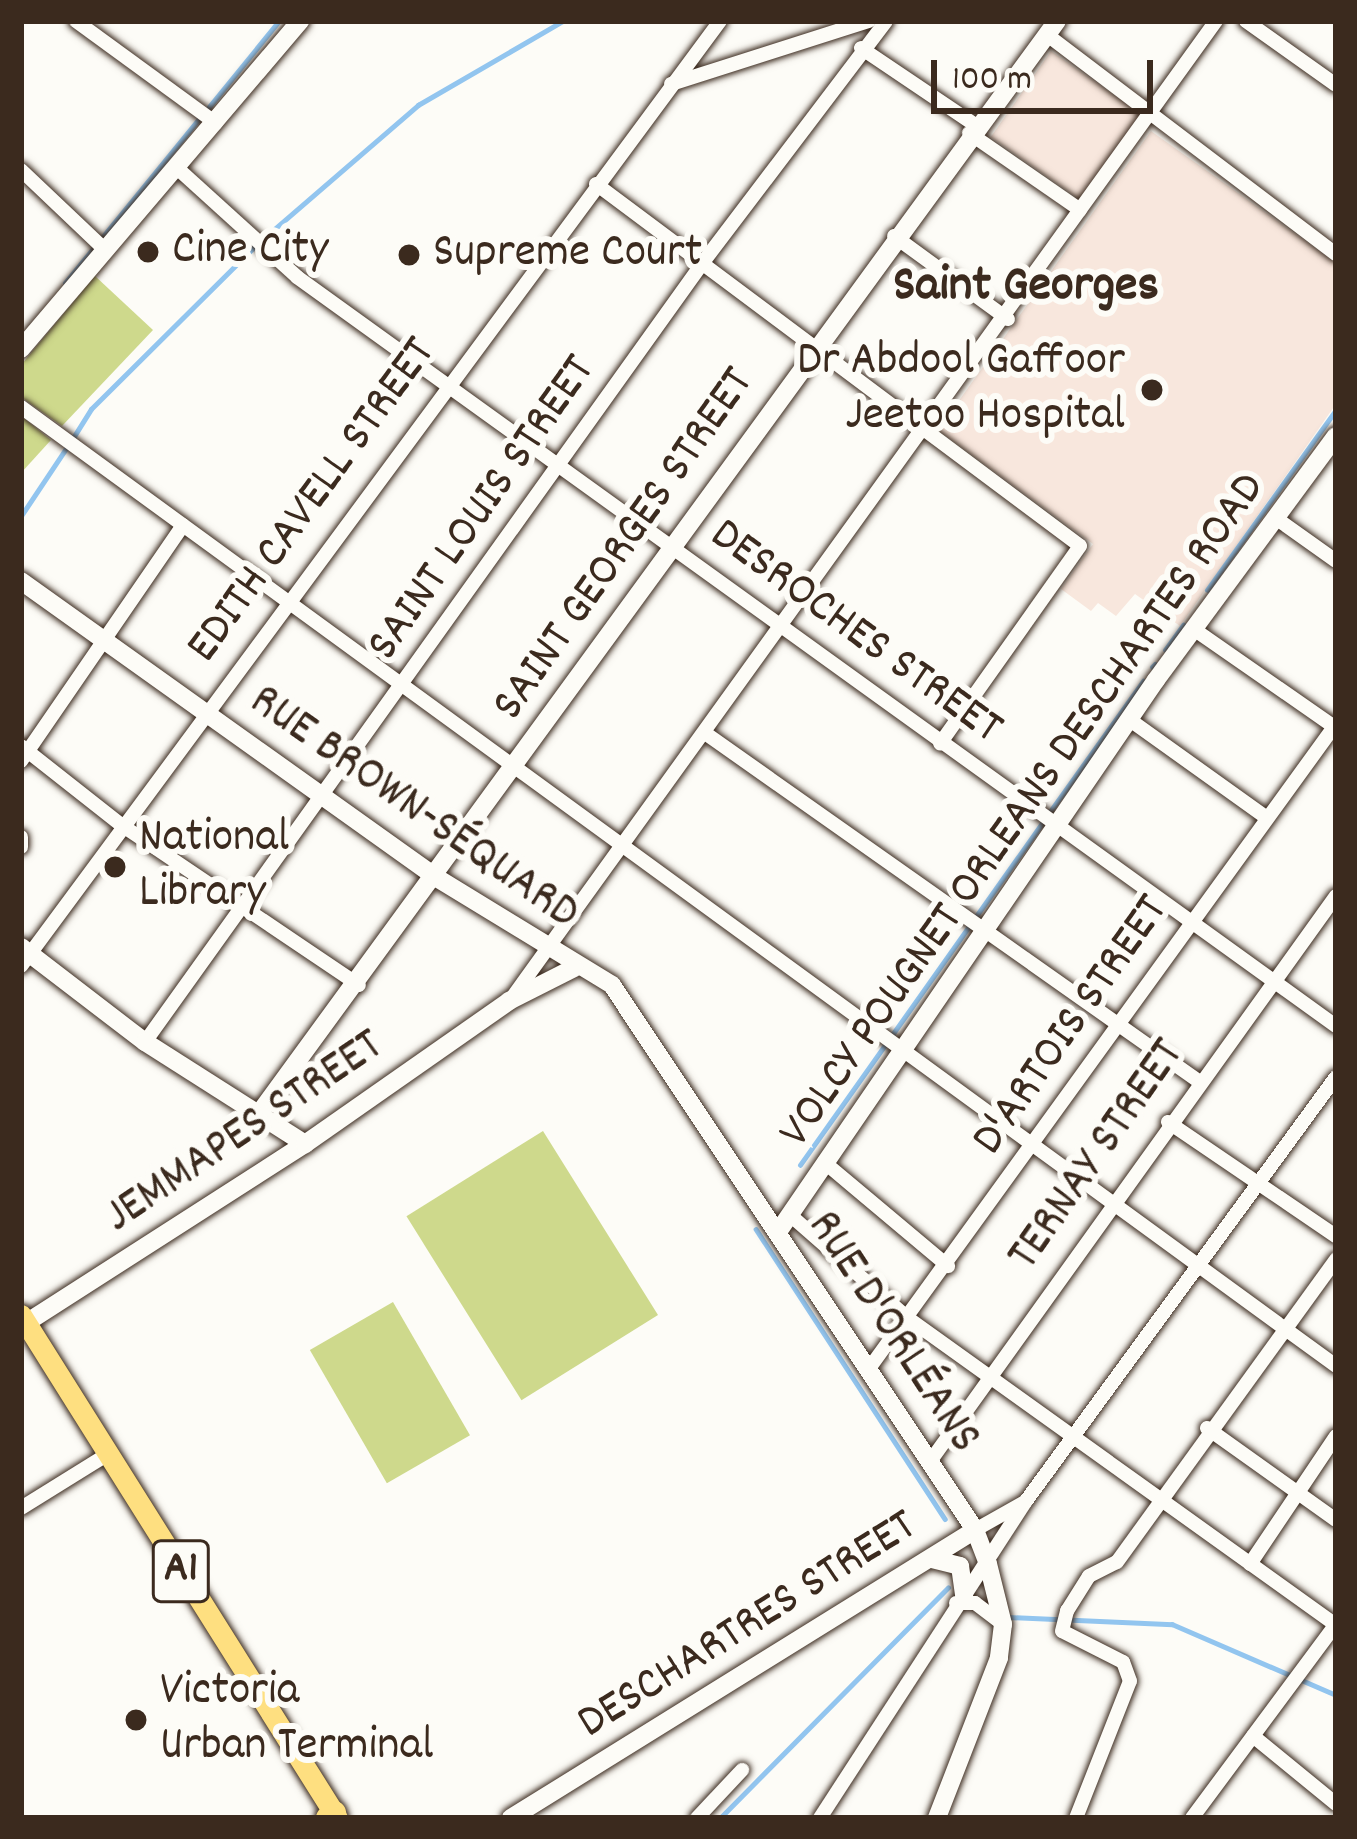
<!DOCTYPE html>
<html>
<head>
<meta charset="utf-8">
<style>
  body { margin:0 }
  #map { position:relative; width:1357px; height:1839px; overflow:hidden; background:#fdfcf7; font-family:Dekko,sans-serif }
  div>[style] { position:absolute }
  [style*='--x'] { left:calc(var(--x)*1px); top:calc(var(--y)*1px); width:calc(var(--w)*1px); rotate:calc(var(--a)*1deg) }
  .built>* { inset:0; background:#f8e7dd; transform-origin:0 0 }
  .green>* { inset:0; background:#ced98c; transform-origin:0 0 }
  .stream>* { height:4.5px; margin:-2.25px; padding:0 2.25px; transform-origin:2.25px; border-radius:2.25px; background:#92c5ef }
  .roads { filter:drop-shadow(0 0 3px #3b2a1e) drop-shadow(0 0 3px #3b2a1e) }
  .street>* { height:14px; margin:-7px; padding:0 7px; transform-origin:7px; border-radius:7px; background:#fdfcf7 }
  .secondary>* { height:18px; margin:-9px; padding:0 9px; transform-origin:9px; border-radius:9px; background:#fdfcf7 }
  .primary>* { height:21px; margin:-10.5px; padding:0 10.5px; transform-origin:10.5px; border-radius:10.5px; background:#fedf80 }
  .highway>* { height:24px; margin:-12px; padding:0 12px; transform-origin:12px; border-radius:12px; background:#fedf80 }
  .dots>* { width:33px; height:33px; translate:-50% -50%; box-sizing:border-box; border:6px solid #fdfcf7; border-radius:50% }
  span { translate:-50% -50%; white-space:nowrap; text-align:center; line-height:1.15; -webkit-text-stroke:12px #fdfcf7; paint-order:stroke }
  .shield-label span { padding:3px 9px; background:#fdfcf7; border:3px solid; border-radius:9px; -webkit-text-stroke-width:0 }
  .shield-label { font-size:45px; color:#3b2a1e; font-weight:700 }
  .poi-label { font-size:48px; color:#3b2a1e }
  .left { translate:0 -50%; text-align:left }
  .right { translate:-100% -50%; text-align:right }
  .street-label { font-size:48px; color:#3b2a1e }
  .neighbourhood-label { font-size:51px; color:#3b2a1e; font-weight:700 }
  .frame { position:absolute; inset:0; border:24px solid #3b2a1e; pointer-events:none }
  .scale { position:absolute; left:931px; top:60px; width:222px; height:54px; box-sizing:border-box; border:6px solid #3b2a1e; border-top:0; padding-left:15px; font-size:36px; line-height:42px; white-space:nowrap; color:#3b2a1e; -webkit-text-stroke:9px #fdfcf7; paint-order:stroke }
</style>
</head>
<body>
<div id="map">
  <div class="built">
    <i style="left:1051px;top:51px;width:113px;height:105px;rotate:35deg"></i>
    <i style="clip-path:polygon(1151px 131px,1336px 263px,1336px 404px,1180px 626px,1135px 594px,1116px 616px,1098px 603px,1091px 611px,1061px 589px,1093px 544px,938px 430px)"></i>
  </div>
  <div class="green">
    <i style="clip-path:polygon(95px 276px,153px 330px,62px 426px,21px 397px,21px 365px)"></i>
    <i style="clip-path:polygon(21px 416px,51px 440px,21px 473px)"></i>
    <i style="left:543px;top:1131px;width:217px;height:161px;rotate:58deg"></i>
    <i style="left:393px;top:1302px;width:154px;height:96px;rotate:60deg"></i>
  </div>
  <div class="stream">
    <i style="--x:209;--y:107;--w:111;--a:-50.9"></i>
    <i style="--x:263;--y:239;--w:205;--a:-40.8"></i>
    <i style="--x:418;--y:105;--w:168;--a:-30.1"></i>
    <i style="--x:65;--y:283;--w:210;--a:-50.8"></i>
    <i style="--x:73;--y:438;--w:34;--a:-58"></i>
    <i style="--x:91;--y:409;--w:231;--a:-44.8"></i>
    <i style="--x:21;--y:516;--w:83;--a:-56.3"></i>
    <i style="--x:1207;--y:590;--w:221;--a:-54.4"></i>
    <i style="--x:1165;--y:650;--w:31;--a:-54"></i>
    <i style="--x:1152;--y:667;--w:4;--a:-45"></i>
    <i style="--x:1049;--y:813;--w:162;--a:-54.5"></i>
    <i style="--x:800;--y:1165;--w:420;--a:-54.7"></i>
    <i style="--x:756;--y:1229;--w:346;--a:56.9"></i>
    <i style="--x:1009;--y:1617;--w:163;--a:2.5"></i>
    <i style="--x:1172;--y:1624;--w:179;--a:23.4"></i>
    <i style="--x:720;--y:1818;--w:324;--a:-45.3"></i>
  </div>
  <div class="roads">
    <div class="street">
      <i style="--x:76;--y:21;--w:173;--a:36.1"></i>
      <i style="--x:1246;--y:21;--w:110;--a:35.4"></i>
      <i style="--x:1046;--y:34;--w:364;--a:37.2"></i>
      <i style="--x:861;--y:48;--w:138;--a:34"></i>
      <i style="--x:671;--y:84;--w:208;--a:-17.7"></i>
      <i style="--x:969;--y:133;--w:135;--a:34.7"></i>
      <i style="--x:177;--y:168;--w:162;--a:42.2"></i>
      <i style="--x:297;--y:277;--w:1281;--a:35.79"></i>
      <i style="--x:21;--y:170;--w:112;--a:43.5"></i>
      <i style="--x:596;--y:184;--w:604;--a:36.79"></i>
      <i style="--x:1080;--y:546;--w:242;--a:125.3"></i>
      <i style="--x:894;--y:236;--w:141;--a:36.1"></i>
      <i style="--x:21;--y:407;--w:1628;--a:36.1"></i>
      <i style="--x:1277;--y:519;--w:72;--a:35.4"></i>
      <i style="--x:1195;--y:630;--w:172;--a:34.8"></i>
      <i style="--x:1130;--y:720;--w:168;--a:35.6"></i>
      <i style="--x:705;--y:733;--w:602;--a:35.19"></i>
      <i style="--x:21;--y:746;--w:126;--a:38.2"></i>
      <i style="--x:120;--y:824;--w:288;--a:34"></i>
      <i style="--x:21;--y:761;--w:286;--a:-55.5"></i>
      <i style="--x:21;--y:837;--w:10;--a:90"></i>
      <i style="--x:21;--y:966;--w:1175;--a:-53.51"></i>
      <i style="--x:514;--y:995;--w:1201;--a:-54.22"></i>
      <i style="--x:145;--y:1042;--w:960;--a:-54.41"></i>
      <i style="--x:704;--y:261;--w:301;--a:-52.8"></i>
      <i style="--x:1168;--y:1122;--w:203;--a:34.2"></i>
      <i style="--x:824;--y:1162;--w:162;--a:40"></i>
      <i style="--x:789;--y:1214;--w:159;--a:41.2"></i>
      <i style="--x:909;--y:1319;--w:525;--a:35.63"></i>
      <i style="--x:868;--y:1370;--w:798;--a:-54.08"></i>
      <i style="--x:1207;--y:1428;--w:158;--a:35.5"></i>
      <i style="--x:929;--y:1463;--w:698;--a:-54.33"></i>
      <i style="--x:21;--y:1508;--w:102;--a:-31.8"></i>
      <i style="--x:975;--y:1530;--w:55;--a:-29.4"></i>
      <i style="--x:1250;--y:1564;--w:154;--a:-56.1"></i>
      <i style="--x:956;--y:1603;--w:19;--a:0"></i>
      <i style="--x:975;--y:1603;--w:35;--a:37"></i>
      <i style="--x:1253;--y:1736;--w:107;--a:39.3"></i>
      <i style="--x:697;--y:1818;--w:66;--a:-46.8"></i>
      <i style="--x:820;--y:1818;--w:378;--a:-57"></i>
      <i style="--x:1026;--y:1501;--w:525;--a:-53.83"></i>
      <i style="--x:1076;--y:1818;--w:147;--a:-68.5"></i>
      <i style="--x:1130;--y:1681;--w:20;--a:-110"></i>
      <i style="--x:1123;--y:1662;--w:68;--a:-153.1"></i>
      <i style="--x:1062;--y:1631;--w:21;--a:-76"></i>
      <i style="--x:1067;--y:1611;--w:41;--a:-57.8"></i>
      <i style="--x:1089;--y:1576;--w:31;--a:-27"></i>
      <i style="--x:1117;--y:1562;--w:374;--a:-54.1"></i>
      <i style="--x:1192;--y:1818;--w:242;--a:-53.4"></i>
    </div>
    <div class="secondary">
      <i style="--x:21;--y:349;--w:431;--a:-49.6"></i>
      <i style="--x:21;--y:581;--w:511;--a:35.52"></i>
      <i style="--x:437;--y:878;--w:205;--a:31.4"></i>
      <i style="--x:612;--y:985;--w:655;--a:56.33"></i>
      <i style="--x:975;--y:1530;--w:36;--a:69"></i>
      <i style="--x:988;--y:1564;--w:62;--a:76"></i>
      <i style="--x:1003;--y:1624;--w:34;--a:97"></i>
      <i style="--x:999;--y:1658;--w:172;--a:111.2"></i>
      <i style="--x:21;--y:947;--w:156;--a:37.5"></i>
      <i style="--x:145;--y:1042;--w:190;--a:32.5"></i>
      <i style="--x:258;--y:1115;--w:1355;--a:-53.86"></i>
      <i style="--x:778;--y:1232;--w:669;--a:-55.6"></i>
      <i style="--x:1156;--y:680;--w:303;--a:-53.6"></i>
      <i style="--x:26;--y:1323;--w:331;--a:-32.7"></i>
      <i style="--x:305;--y:1144;--w:249;--a:-35"></i>
      <i style="--x:509;--y:1001;--w:73;--a:-26.9"></i>
      <i style="--x:932;--y:1559;--w:29;--a:14"></i>
      <i style="--x:960;--y:1566;--w:30;--a:82"></i>
      <i style="--x:511;--y:1818;--w:546;--a:-31.83"></i>
    </div>
    <div class="primary">
      <i style="--x:21;--y:1315;--w:594;--a:57.86"></i>
    </div>
    <div class="highway">
      <i style="--x:328;--y:1818;--w:8;--a:-40"></i>
    </div>
  </div>
  <div class="dots">
    <i style="left:148px;top:252px;background:#3b2a1e"></i>
    <i style="left:409px;top:255px;background:#3b2a1e"></i>
    <i style="left:1152px;top:390px;background:#3b2a1e"></i>
    <i style="left:115px;top:867px;background:#3b2a1e"></i>
    <i style="left:136px;top:1720px;background:#3b2a1e"></i>
  </div>
  <div class="shield-label">
    <span style="left:181px;top:1571px">A1</span>
  </div>
  <div class="poi-label">
    <span class="left" style="left:172px;top:252px">Cine City</span>
    <span class="left" style="left:433px;top:255px">Supreme Court</span>
    <span class="right" style="left:1125px;top:390px">Dr Abdool Gaffoor<br>Jeetoo Hospital</span>
    <span class="left" style="left:139px;top:867px">National<br>Library</span>
    <span class="left" style="left:160px;top:1720px">Victoria<br>Urban Terminal</span>
  </div>
  <div class="street-label">
    <span style="left:313px;top:501px;rotate:-54deg">EDITH CAVELL STREET</span>
    <span style="left:483px;top:509px;rotate:-55deg">SAINT LOUIS STREET</span>
    <span style="left:625px;top:545px;rotate:-55deg">SAINT GEORGES STREET</span>
    <span style="left:855px;top:633px;rotate:36deg">DESROCHES STREET</span>
    <span style="left:413px;top:809px;rotate:35deg">RUE BROWN-SÉQUARD</span>
    <span style="left:1024px;top:811px;rotate:-55deg">VOLCY POUGNET ORLEANS DESCHARTES ROAD</span>
    <span style="left:1072px;top:1026px;rotate:-55deg">D'ARTOIS STREET</span>
    <span style="left:245px;top:1133px;rotate:-34deg">JEMMAPES STREET</span>
    <span style="left:1098px;top:1156px;rotate:-55deg">TERNAY STREET</span>
    <span style="left:892px;top:1333px;rotate:57deg">RUE D'ORLÉANS</span>
    <span style="left:748px;top:1626px;rotate:-32deg">DESCHARTRES STREET</span>
  </div>
  <div class="neighbourhood-label">
    <span style="left:1026px;top:288px">Saint Georges</span>
  </div>
  <div class="frame"></div>
  <div class="scale">100 m</div>
</div>
</body>
</html>
